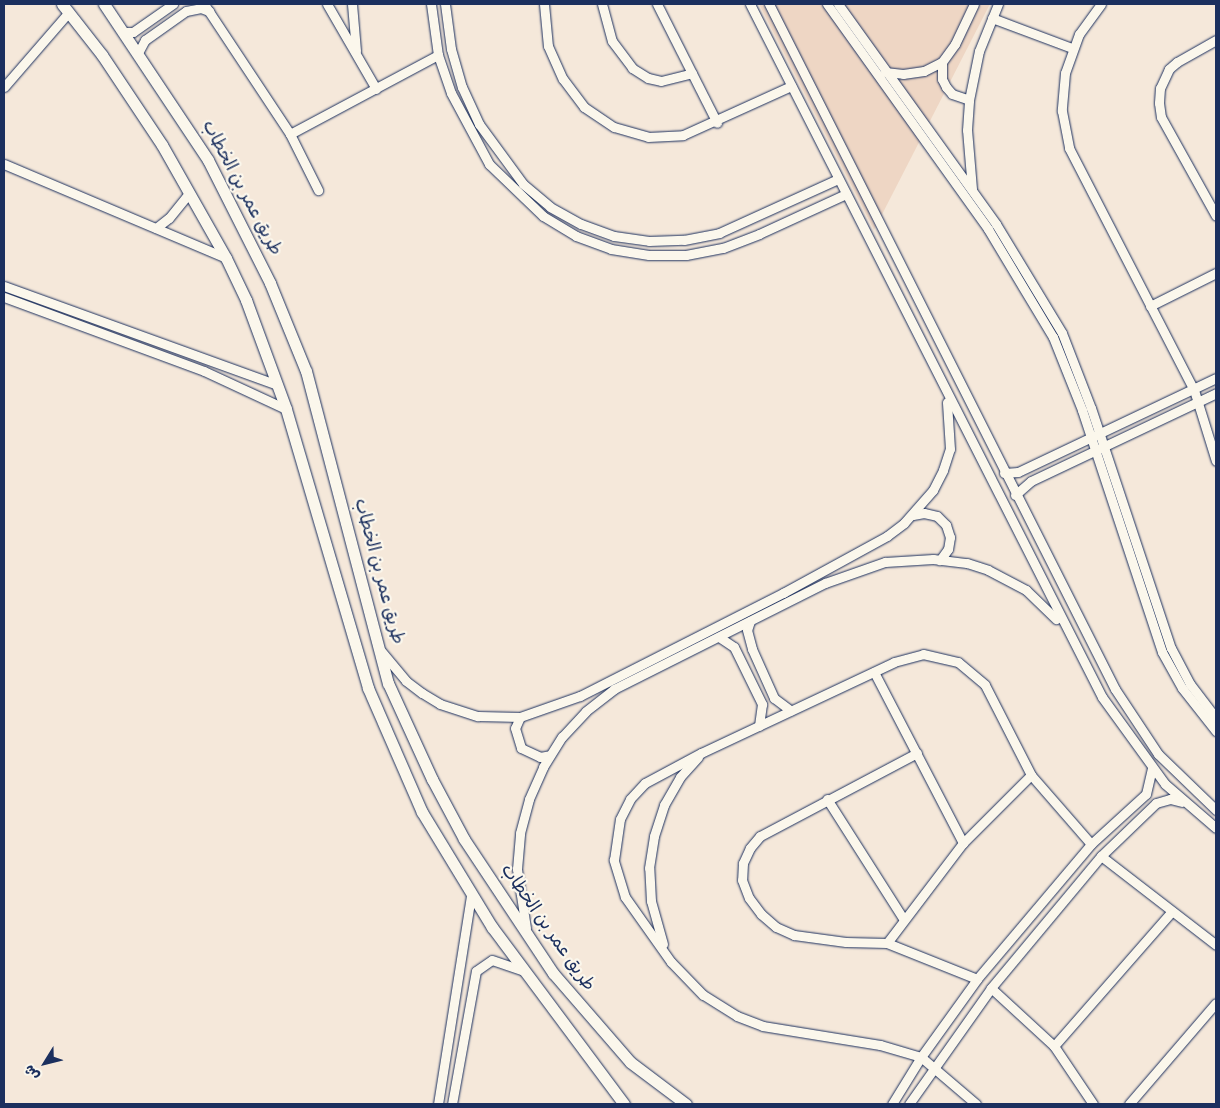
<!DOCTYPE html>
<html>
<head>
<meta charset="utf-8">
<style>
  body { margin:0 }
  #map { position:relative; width:1220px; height:1108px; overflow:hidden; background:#f5e8da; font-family:Dekko,"Playpen Sans Arabic",sans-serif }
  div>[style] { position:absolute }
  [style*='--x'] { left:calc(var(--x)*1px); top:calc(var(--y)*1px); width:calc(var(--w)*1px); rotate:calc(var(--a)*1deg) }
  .built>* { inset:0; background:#eed6c4 }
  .roads { filter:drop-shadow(0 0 1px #1b2f5e) drop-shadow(0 0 1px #1b2f5e) }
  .minor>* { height:9px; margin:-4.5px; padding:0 4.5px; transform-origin:4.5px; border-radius:4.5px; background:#fbf7ec }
  .tertiary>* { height:11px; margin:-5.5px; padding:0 5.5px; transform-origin:5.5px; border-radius:5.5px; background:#fbf7ec }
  span { translate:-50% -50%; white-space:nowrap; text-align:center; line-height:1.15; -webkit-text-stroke:4.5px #fbf7ec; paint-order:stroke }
  .street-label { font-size:18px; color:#1b2f5e }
  .frame { position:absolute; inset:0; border:5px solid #1b2f5e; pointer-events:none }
  .north { position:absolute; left:20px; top:1038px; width:50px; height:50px; -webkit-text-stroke:4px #fbf7ec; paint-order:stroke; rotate:234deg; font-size:14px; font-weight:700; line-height:20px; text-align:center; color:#1b2f5e }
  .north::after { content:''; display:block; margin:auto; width:18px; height:22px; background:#1b2f5e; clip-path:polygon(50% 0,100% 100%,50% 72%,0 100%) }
</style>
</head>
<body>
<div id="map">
  <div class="built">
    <i style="clip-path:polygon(759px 4px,990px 4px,874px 230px)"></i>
  </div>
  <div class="roads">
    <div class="minor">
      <i style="--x:204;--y:4;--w:156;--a:56.5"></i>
      <i style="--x:290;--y:134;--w:63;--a:63.4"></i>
      <i style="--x:327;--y:4;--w:98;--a:60"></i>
      <i style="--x:352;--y:4;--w:47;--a:85.1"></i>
      <i style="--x:431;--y:4;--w:51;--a:82.2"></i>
      <i style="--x:438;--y:55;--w:40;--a:71.1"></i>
      <i style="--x:451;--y:93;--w:81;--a:61.8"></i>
      <i style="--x:489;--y:164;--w:75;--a:43.9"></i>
      <i style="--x:543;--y:216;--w:39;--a:31"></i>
      <i style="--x:576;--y:236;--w:37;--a:20"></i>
      <i style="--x:611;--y:249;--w:38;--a:9"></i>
      <i style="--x:649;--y:255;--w:37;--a:0"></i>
      <i style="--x:686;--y:255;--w:38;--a:-11"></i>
      <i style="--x:723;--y:248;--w:39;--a:-21"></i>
      <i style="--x:759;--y:234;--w:96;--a:-24.7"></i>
      <i style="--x:445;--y:4;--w:45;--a:82.4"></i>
      <i style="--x:451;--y:49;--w:40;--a:74"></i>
      <i style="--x:462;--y:87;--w:41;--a:65.3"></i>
      <i style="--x:479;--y:124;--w:74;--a:53.7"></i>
      <i style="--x:523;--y:184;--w:35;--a:40"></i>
      <i style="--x:550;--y:207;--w:35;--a:29"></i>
      <i style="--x:581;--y:224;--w:35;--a:20"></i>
      <i style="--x:614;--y:236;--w:35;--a:8"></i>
      <i style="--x:649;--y:241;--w:35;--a:-2"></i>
      <i style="--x:684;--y:240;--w:36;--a:-11"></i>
      <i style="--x:719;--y:233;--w:131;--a:-24.4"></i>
      <i style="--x:544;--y:4;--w:42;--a:84.6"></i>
      <i style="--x:548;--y:46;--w:36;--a:66"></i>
      <i style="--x:563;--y:79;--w:35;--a:53"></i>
      <i style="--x:584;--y:107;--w:36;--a:34"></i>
      <i style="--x:614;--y:127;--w:35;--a:16"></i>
      <i style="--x:648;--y:137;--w:35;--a:-3"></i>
      <i style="--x:683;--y:135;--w:119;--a:-24.4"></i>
      <i style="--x:602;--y:4;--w:38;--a:75"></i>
      <i style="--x:612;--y:41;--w:34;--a:53"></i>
      <i style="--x:632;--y:68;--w:19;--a:32"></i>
      <i style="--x:648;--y:78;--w:13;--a:13"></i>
      <i style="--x:661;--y:81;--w:32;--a:-14"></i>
      <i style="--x:657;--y:4;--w:133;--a:63.2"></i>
      <i style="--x:750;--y:4;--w:777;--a:63.07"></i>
      <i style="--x:1102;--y:697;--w:107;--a:54.1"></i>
      <i style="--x:1165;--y:784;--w:67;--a:40.8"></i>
      <i style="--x:769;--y:4;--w:767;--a:63.2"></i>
      <i style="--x:1115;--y:689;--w:78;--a:56.5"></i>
      <i style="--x:1158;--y:754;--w:81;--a:44"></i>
      <i style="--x:827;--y:4;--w:277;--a:54.4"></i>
      <i style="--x:988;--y:229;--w:126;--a:59"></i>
      <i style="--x:1053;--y:337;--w:79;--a:68.3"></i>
      <i style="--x:1082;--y:410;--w:255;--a:71.7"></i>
      <i style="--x:1162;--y:652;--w:41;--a:60.9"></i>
      <i style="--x:1182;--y:688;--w:55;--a:51.7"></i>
      <i style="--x:838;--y:4;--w:271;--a:54.3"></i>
      <i style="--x:996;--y:224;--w:127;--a:58.8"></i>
      <i style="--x:1062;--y:333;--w:80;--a:68.9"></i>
      <i style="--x:1091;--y:408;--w:253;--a:71.6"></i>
      <i style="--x:1171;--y:648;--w:41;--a:62.2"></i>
      <i style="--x:1190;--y:684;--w:43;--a:52.6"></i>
      <i style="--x:1101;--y:4;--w:37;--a:126"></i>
      <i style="--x:1079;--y:34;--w:41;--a:109.7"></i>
      <i style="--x:1065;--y:73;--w:38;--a:95"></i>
      <i style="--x:1062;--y:111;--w:38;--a:79"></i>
      <i style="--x:1069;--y:148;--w:272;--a:62.7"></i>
      <i style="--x:1194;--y:390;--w:74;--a:72.8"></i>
      <i style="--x:992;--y:18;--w:85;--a:20.6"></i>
      <i style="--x:123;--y:32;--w:10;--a:0"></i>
      <i style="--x:133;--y:32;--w:49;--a:-35"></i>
      <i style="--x:1216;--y:40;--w:45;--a:150.6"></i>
      <i style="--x:1177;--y:62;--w:11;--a:139"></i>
      <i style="--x:1169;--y:69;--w:21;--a:115"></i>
      <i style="--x:1160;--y:88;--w:15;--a:94"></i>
      <i style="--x:1159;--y:103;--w:14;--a:82"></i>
      <i style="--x:1161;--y:117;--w:113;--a:60.9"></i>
      <i style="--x:138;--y:53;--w:15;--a:-62"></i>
      <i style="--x:145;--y:40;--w:50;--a:-35.3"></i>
      <i style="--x:186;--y:11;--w:15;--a:-11"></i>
      <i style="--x:201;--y:8;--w:9;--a:21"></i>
      <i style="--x:942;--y:62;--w:17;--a:90"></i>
      <i style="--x:942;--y:79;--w:9;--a:63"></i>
      <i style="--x:946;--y:87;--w:9;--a:49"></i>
      <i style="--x:952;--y:94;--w:18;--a:19"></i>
      <i style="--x:885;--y:72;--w:18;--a:6"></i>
      <i style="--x:903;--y:74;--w:21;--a:-8"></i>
      <i style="--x:924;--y:71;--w:20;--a:-27"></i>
      <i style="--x:942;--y:62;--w:22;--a:-54"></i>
      <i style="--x:955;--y:44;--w:44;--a:-64.6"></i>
      <i style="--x:4;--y:87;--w:99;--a:-49.1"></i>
      <i style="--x:290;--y:134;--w:168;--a:-28.1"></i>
      <i style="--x:4;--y:164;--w:241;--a:22.9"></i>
      <i style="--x:972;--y:189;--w:59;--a:-94.8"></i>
      <i style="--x:967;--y:130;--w:30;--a:-86"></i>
      <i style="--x:969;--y:100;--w:50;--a:-78.5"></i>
      <i style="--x:979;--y:51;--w:51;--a:-68"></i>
      <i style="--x:156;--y:228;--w:16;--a:-38"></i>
      <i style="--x:169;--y:218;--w:32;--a:-51"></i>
      <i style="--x:4;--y:286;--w:291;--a:19.9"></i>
      <i style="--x:4;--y:297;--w:213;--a:20.3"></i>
      <i style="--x:204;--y:371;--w:90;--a:24.9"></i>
      <i style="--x:1150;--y:306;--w:74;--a:-26.6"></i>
      <i style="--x:1004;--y:473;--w:14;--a:-4"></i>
      <i style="--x:1018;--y:472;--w:219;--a:-25.4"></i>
      <i style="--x:1015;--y:495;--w:21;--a:-41"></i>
      <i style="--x:1031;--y:481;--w:205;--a:-25.4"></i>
      <i style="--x:913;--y:515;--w:11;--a:-10"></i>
      <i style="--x:924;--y:513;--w:13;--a:13"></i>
      <i style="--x:937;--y:516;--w:13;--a:45"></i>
      <i style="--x:946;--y:525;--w:13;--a:72"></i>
      <i style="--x:950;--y:537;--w:12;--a:99"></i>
      <i style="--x:948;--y:549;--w:14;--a:126"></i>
      <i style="--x:750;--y:621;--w:9;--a:108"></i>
      <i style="--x:747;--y:630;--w:20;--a:75"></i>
      <i style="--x:752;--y:649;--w:54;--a:65.8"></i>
      <i style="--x:774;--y:698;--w:21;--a:37"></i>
      <i style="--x:719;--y:637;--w:18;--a:34"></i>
      <i style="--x:734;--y:647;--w:64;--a:63.8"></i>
      <i style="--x:762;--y:704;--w:22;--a:98"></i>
      <i style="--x:381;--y:651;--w:39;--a:50"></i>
      <i style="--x:406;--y:681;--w:20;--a:37"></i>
      <i style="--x:422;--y:693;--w:21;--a:31"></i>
      <i style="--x:440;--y:704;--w:40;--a:18"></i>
      <i style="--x:478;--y:716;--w:42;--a:1.4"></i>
      <i style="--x:520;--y:717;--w:64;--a:-19.3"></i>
      <i style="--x:580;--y:696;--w:228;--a:-26.9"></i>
      <i style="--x:783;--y:593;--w:119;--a:-28.7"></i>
      <i style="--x:887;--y:536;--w:21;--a:-37"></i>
      <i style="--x:904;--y:523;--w:44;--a:-48.7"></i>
      <i style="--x:933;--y:490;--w:22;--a:-63"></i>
      <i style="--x:943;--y:470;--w:22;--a:-72"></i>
      <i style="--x:950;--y:449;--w:47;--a:-93.7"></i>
      <i style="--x:874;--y:672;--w:193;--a:62.5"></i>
      <i style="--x:520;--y:717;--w:12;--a:114"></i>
      <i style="--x:515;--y:728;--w:21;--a:73"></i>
      <i style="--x:521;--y:748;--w:21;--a:25"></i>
      <i style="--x:540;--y:757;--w:10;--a:-11"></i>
      <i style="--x:917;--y:753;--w:178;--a:152.1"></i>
      <i style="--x:760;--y:836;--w:16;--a:130"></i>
      <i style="--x:750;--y:848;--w:17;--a:115"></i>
      <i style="--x:743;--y:863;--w:17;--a:93"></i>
      <i style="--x:742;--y:880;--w:19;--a:69"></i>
      <i style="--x:749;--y:898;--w:20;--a:53"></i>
      <i style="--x:761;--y:914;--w:20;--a:41"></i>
      <i style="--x:776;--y:927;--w:20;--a:24"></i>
      <i style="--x:794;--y:935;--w:52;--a:7.7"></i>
      <i style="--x:846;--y:942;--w:41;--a:1.4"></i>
      <i style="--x:887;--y:943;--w:97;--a:21.8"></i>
      <i style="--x:827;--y:799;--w:143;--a:57.5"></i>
      <i style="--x:1101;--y:856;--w:145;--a:37.7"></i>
      <i style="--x:526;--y:928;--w:60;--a:-98.7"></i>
      <i style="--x:517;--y:869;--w:36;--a:-85"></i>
      <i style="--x:520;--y:833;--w:35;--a:-75"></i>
      <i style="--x:529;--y:799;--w:35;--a:-66"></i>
      <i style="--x:543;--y:767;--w:36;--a:-58"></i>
      <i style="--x:562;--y:737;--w:35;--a:-47"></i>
      <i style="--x:586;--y:711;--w:36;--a:-38"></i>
      <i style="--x:614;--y:689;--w:236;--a:-26.7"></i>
      <i style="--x:825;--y:583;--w:64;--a:-19.3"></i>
      <i style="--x:885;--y:562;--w:48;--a:-3.6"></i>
      <i style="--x:933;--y:559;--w:34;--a:7"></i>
      <i style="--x:967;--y:563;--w:22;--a:18"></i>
      <i style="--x:988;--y:570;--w:43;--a:27.8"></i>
      <i style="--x:1026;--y:590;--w:42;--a:44"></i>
      <i style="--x:887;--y:943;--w:126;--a:-52.8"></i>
      <i style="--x:963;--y:843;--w:96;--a:-45"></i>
      <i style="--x:663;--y:944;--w:45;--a:-105.6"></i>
      <i style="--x:651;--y:901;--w:33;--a:-93"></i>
      <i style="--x:649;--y:868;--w:32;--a:-81"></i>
      <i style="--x:654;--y:836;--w:33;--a:-72"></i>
      <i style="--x:664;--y:805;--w:32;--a:-60"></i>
      <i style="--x:680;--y:777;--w:27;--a:-48"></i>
      <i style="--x:991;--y:988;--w:86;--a:42.6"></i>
      <i style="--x:1054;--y:1046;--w:70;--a:56.1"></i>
      <i style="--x:1054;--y:1046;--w:179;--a:-48.8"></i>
      <i style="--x:438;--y:1104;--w:212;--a:-81"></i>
      <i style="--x:452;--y:1104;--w:135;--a:-79.8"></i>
      <i style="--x:476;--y:971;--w:19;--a:-35"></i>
      <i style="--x:492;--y:960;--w:34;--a:19"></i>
      <i style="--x:892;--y:1104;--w:55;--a:-58.3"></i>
      <i style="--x:921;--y:1057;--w:96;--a:-54.3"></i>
      <i style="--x:977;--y:979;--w:177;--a:-49.8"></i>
      <i style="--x:1091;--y:844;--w:74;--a:-42.3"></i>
      <i style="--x:1146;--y:794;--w:27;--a:-77"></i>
      <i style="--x:909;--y:1104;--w:142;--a:-54.7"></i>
      <i style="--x:991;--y:988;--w:172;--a:-50.2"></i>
      <i style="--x:1101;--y:856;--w:76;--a:-43.9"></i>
      <i style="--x:1156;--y:803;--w:15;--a:-16"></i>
      <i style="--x:1170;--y:799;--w:12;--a:14"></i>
      <i style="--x:976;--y:1104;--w:72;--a:-139.5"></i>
      <i style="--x:921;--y:1057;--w:43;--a:-163.7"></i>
      <i style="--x:880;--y:1045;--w:119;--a:-170.8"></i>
      <i style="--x:763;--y:1026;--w:28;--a:-159"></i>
      <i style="--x:737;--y:1016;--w:40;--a:-148"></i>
      <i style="--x:703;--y:995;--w:46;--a:-134.1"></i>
      <i style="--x:671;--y:962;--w:80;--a:-125.3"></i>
      <i style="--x:625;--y:897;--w:39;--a:-107"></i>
      <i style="--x:614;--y:860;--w:41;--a:-81.7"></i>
      <i style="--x:620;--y:819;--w:22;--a:-63"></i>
      <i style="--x:630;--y:799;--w:22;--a:-47"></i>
      <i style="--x:645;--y:783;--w:64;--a:-28.2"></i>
      <i style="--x:701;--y:753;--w:213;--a:-25.2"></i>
      <i style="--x:894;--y:662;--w:30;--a:-15"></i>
      <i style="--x:923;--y:654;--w:36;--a:13"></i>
      <i style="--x:958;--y:662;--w:35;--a:40"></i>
      <i style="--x:985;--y:685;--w:101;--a:62.9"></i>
      <i style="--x:1031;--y:775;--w:91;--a:49"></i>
      <i style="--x:1129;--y:1104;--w:133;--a:-49.3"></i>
    </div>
    <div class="tertiary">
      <i style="--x:62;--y:4;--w:65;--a:51.9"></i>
      <i style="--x:102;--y:55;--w:108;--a:56.3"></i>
      <i style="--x:162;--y:145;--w:130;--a:60.5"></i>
      <i style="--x:226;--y:258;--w:47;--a:64.5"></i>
      <i style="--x:246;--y:300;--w:116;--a:69.8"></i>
      <i style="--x:286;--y:409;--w:291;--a:73.6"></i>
      <i style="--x:368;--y:688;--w:135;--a:66.5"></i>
      <i style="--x:422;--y:812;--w:135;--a:58.7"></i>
      <i style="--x:492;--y:927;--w:221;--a:53.3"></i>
      <i style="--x:104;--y:4;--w:187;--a:56.3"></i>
      <i style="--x:208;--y:160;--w:138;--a:63.2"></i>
      <i style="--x:270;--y:283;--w:95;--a:67.8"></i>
      <i style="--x:306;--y:371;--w:323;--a:75.3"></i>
      <i style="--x:388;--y:683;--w:106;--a:65.4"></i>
      <i style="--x:432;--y:779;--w:68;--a:61.9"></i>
      <i style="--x:464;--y:839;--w:161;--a:56.4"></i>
      <i style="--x:553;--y:973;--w:118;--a:49.1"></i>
      <i style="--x:630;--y:1062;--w:70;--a:36.9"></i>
    </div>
  </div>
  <div class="street-label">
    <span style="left:240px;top:189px;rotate:62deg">طريق عمر بن الخطاب</span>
    <span style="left:377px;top:572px;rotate:75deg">طريق عمر بن الخطاب</span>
    <span style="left:546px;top:929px;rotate:55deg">طريق عمر بن الخطاب</span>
  </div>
  <div class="frame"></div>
  <div class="north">ش</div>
</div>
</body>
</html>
